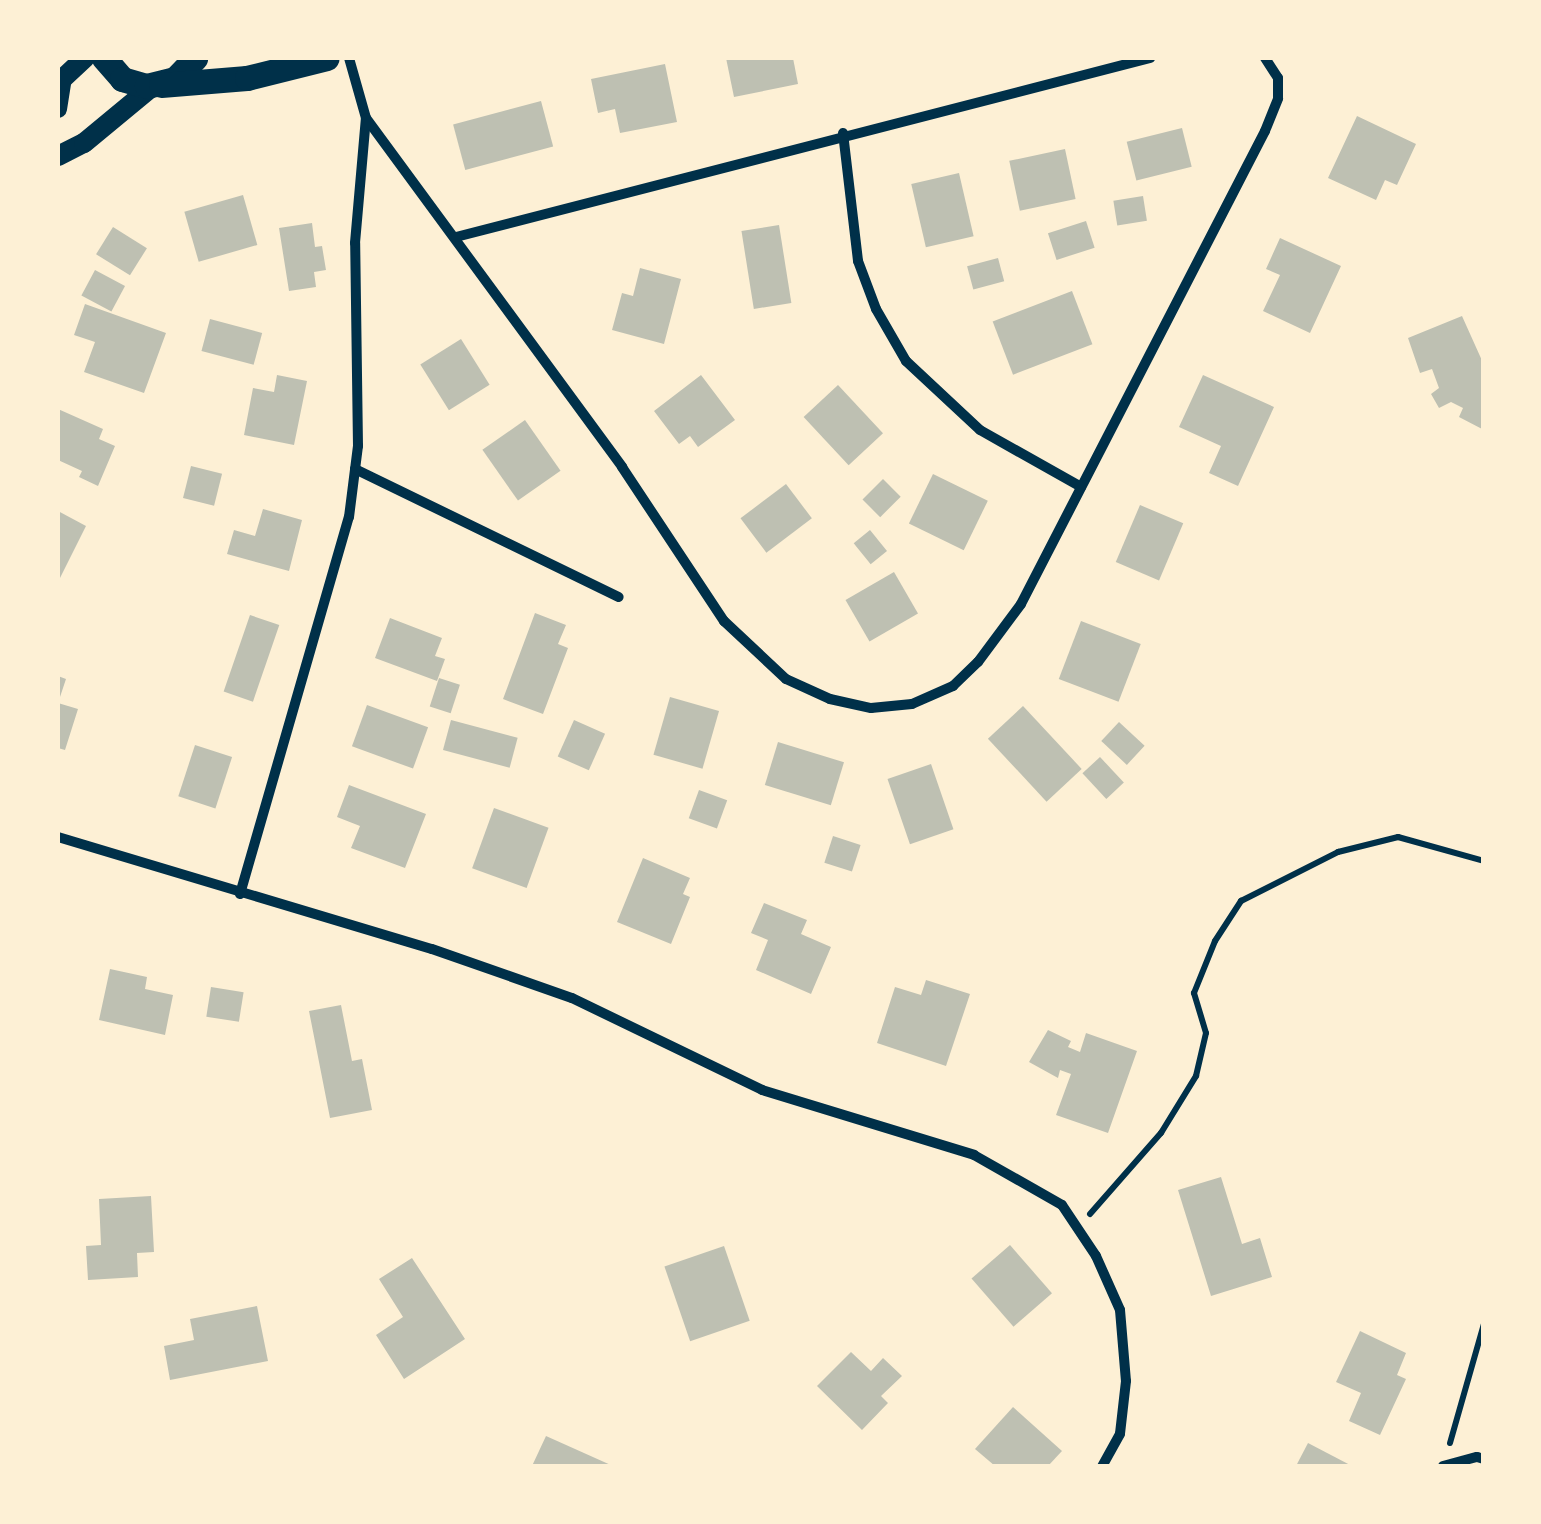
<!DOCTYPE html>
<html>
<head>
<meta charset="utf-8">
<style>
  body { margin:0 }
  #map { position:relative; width:1541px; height:1524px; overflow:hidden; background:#fdf0d5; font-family:Literata,serif }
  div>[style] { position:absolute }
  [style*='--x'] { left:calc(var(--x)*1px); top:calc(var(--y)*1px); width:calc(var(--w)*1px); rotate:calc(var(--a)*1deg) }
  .building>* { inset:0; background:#bec0b2; transform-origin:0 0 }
  .path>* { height:6px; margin:-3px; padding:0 3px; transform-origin:3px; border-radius:3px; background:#003049 }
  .minor>* { height:10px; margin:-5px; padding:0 5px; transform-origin:5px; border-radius:5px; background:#003049 }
  .tertiary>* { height:18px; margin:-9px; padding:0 9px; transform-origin:9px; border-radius:9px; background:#003049 }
  .secondary>* { height:20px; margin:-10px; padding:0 10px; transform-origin:10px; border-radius:10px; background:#003049 }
  .primary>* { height:25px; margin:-12.5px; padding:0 12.5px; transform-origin:12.5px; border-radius:12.5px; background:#003049 }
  span { translate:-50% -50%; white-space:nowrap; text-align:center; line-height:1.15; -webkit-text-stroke:9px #fdf0d5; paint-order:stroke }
  .frame { position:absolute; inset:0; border:60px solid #fdf0d5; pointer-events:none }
</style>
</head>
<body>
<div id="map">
  <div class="building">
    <i style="clip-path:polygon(726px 58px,793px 58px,798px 84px,734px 97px)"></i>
    <i style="clip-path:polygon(665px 64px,677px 122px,620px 133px,615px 109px,598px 113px,591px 79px)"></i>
    <i style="left:541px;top:101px;width:47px;height:91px;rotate:75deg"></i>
    <i style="clip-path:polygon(1357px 116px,1416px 144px,1397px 185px,1385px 180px,1376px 200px,1328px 178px)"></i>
    <i style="left:1182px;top:128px;width:40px;height:57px;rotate:76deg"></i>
    <i style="left:1065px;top:149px;width:51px;height:57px;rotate:78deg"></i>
    <i style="left:959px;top:173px;width:65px;height:49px;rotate:77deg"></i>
    <i style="left:243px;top:195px;width:52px;height:61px;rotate:74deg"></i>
    <i style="left:1143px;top:196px;width:25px;height:30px;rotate:81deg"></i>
    <i style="left:1086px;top:221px;width:28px;height:40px;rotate:72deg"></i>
    <i style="clip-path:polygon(312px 223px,315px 247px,322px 246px,326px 270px,314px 272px,316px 287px,289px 291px,279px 228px)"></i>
    <i style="left:779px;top:225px;width:79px;height:38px;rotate:81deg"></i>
    <i style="left:113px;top:227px;width:40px;height:32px;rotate:32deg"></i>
    <i style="clip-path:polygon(1280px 238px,1341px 266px,1310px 333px,1263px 311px,1280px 275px,1266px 269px)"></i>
    <i style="left:998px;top:258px;width:24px;height:32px;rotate:75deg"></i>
    <i style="clip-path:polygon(640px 268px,681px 279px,664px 344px,612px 330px,622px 293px,633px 296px)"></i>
    <i style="left:95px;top:270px;width:34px;height:29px;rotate:28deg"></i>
    <i style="left:1072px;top:291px;width:57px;height:85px;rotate:69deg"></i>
    <i style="clip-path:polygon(85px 304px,166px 333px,144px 393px,84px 372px,95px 342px,74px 335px)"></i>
    <i style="clip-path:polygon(1462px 316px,1484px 365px,1484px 430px,1459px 417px,1463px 408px,1451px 402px,1439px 408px,1431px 394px,1439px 388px,1432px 369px,1420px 373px,1408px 338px)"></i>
    <i style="left:210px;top:319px;width:54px;height:33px;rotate:15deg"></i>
    <i style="left:461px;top:339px;width:54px;height:48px;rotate:58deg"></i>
    <i style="clip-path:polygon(277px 375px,307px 381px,294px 445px,244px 435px,253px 388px,274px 392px)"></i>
    <i style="clip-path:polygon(701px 375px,735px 420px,698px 447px,690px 436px,679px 444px,654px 411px)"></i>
    <i style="clip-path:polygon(1203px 375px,1274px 407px,1238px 486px,1209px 473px,1221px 446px,1179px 427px)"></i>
    <i style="left:838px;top:385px;width:66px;height:47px;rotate:47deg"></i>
    <i style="clip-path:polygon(58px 409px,103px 429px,99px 439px,115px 446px,98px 486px,79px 477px,82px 471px,58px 460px)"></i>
    <i style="left:525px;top:420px;width:62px;height:52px;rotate:55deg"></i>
    <i style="left:191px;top:466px;width:32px;height:33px;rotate:14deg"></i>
    <i style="left:933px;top:474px;width:61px;height:55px;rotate:26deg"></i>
    <i style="left:883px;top:479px;width:25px;height:29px;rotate:45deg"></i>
    <i style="left:786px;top:484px;width:43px;height:57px;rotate:53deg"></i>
    <i style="left:1140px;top:505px;width:47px;height:62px;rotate:23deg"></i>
    <i style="clip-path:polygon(263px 509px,302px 520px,289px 571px,227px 554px,234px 530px,255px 536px)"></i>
    <i style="clip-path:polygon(58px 511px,86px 526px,58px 582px)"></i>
    <i style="left:870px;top:530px;width:27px;height:21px;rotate:51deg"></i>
    <i style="left:894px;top:572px;width:48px;height:56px;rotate:60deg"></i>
    <i style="clip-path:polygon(535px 613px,566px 625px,558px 644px,568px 648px,543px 714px,503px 699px)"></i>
    <i style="left:250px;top:615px;width:31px;height:81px;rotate:19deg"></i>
    <i style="clip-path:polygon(390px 618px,442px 638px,435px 656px,445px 659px,437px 681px,375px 658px)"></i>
    <i style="left:1081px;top:621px;width:64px;height:62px;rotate:21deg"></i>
    <i style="clip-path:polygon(58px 676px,66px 679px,58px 703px,78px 709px,65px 750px,58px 748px)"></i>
    <i style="left:439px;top:678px;width:22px;height:30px;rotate:18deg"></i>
    <i style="left:670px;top:697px;width:51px;height:60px;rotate:16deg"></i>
    <i style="left:367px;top:705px;width:65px;height:44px;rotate:20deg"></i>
    <i style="left:1023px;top:706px;width:86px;height:48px;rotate:47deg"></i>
    <i style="left:451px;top:720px;width:69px;height:31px;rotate:15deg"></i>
    <i style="left:574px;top:720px;width:34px;height:40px;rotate:24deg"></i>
    <i style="left:1119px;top:722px;width:35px;height:26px;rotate:43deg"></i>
    <i style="left:778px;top:742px;width:69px;height:45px;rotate:17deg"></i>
    <i style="left:195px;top:745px;width:39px;height:54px;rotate:18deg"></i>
    <i style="left:1100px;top:757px;width:35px;height:24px;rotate:47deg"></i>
    <i style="left:931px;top:764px;width:69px;height:46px;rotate:71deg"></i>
    <i style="clip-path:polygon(349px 785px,426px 814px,405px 868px,351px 848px,360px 826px,337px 817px)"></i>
    <i style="left:699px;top:790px;width:30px;height:30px;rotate:20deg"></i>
    <i style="left:494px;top:808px;width:58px;height:64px;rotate:20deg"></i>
    <i style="left:833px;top:836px;width:29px;height:28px;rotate:18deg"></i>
    <i style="clip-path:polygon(643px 858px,690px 878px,683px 894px,690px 897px,671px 944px,617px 922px)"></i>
    <i style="clip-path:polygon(764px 903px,807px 920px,801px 934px,831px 947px,811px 994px,756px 970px,768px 940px,751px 933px)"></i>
    <i style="clip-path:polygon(110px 969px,147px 977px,145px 989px,173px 995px,165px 1035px,99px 1020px)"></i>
    <i style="clip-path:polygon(926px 980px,970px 994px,946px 1066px,877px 1043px,895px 987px,921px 995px)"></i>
    <i style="left:211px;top:987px;width:33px;height:30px;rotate:9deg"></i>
    <i style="clip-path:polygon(341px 1005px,352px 1061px,362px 1059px,372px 1110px,330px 1118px,309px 1011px)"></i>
    <i style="clip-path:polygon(1048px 1030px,1071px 1041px,1068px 1047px,1080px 1052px,1086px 1033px,1137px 1051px,1108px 1133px,1056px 1115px,1071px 1074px,1060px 1070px,1058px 1078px,1029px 1062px)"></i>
    <i style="clip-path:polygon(1221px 1177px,1242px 1244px,1260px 1238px,1272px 1277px,1211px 1296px,1178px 1190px)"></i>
    <i style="clip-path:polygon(151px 1196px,154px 1252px,137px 1253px,138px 1277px,88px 1280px,86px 1246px,101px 1245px,99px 1199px)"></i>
    <i style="left:1010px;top:1245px;width:64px;height:51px;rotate:49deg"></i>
    <i style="left:724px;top:1246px;width:79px;height:63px;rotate:71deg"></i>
    <i style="clip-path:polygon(412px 1258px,465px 1339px,404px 1379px,376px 1335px,403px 1317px,379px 1279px)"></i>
    <i style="clip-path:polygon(257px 1306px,268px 1361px,170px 1380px,164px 1346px,194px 1340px,190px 1319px)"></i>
    <i style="clip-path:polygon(1360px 1331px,1406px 1353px,1397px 1375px,1406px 1379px,1380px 1435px,1349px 1421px,1361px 1393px,1336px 1382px)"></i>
    <i style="clip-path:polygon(851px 1352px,871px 1371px,883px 1358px,902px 1376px,881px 1396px,888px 1403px,862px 1430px,817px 1386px)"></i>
    <i style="clip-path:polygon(1013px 1407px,1062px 1451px,1048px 1466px,995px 1466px,975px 1449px)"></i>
    <i style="clip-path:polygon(546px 1436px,613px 1466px,532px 1466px)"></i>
    <i style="clip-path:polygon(1308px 1443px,1352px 1466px,1296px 1466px)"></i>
  </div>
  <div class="path">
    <i style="--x:1090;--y:1214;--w:108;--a:-48.8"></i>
    <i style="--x:1161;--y:1133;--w:67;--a:-58.4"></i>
    <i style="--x:1196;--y:1076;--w:44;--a:-76.9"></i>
    <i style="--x:1206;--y:1033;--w:42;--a:-106.7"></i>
    <i style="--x:1194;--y:993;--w:56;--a:-68"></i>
    <i style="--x:1215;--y:941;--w:48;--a:-57"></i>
    <i style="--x:1241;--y:901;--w:109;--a:-26.8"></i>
    <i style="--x:1338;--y:852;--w:62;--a:-14"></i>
    <i style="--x:1398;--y:837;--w:89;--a:15.6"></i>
    <i style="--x:1450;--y:1443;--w:124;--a:-74.1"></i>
  </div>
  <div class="minor">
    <i style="--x:349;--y:58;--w:62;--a:74.2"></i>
    <i style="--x:366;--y:118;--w:433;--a:53.7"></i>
    <i style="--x:622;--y:467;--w:185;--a:56.5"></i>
    <i style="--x:724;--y:621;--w:85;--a:43.1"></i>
    <i style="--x:786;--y:679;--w:48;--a:24.4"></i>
    <i style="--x:830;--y:699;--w:42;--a:12.4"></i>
    <i style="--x:871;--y:708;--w:41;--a:-5.6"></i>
    <i style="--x:912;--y:704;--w:45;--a:-23.7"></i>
    <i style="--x:953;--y:686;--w:35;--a:-44"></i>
    <i style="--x:978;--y:662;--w:72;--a:-53.4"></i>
    <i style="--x:1021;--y:604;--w:532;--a:-62.71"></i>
    <i style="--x:1265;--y:131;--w:35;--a:-68"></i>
    <i style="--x:1278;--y:98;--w:20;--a:-90"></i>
    <i style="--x:1278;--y:78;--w:24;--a:-123"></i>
    <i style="--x:843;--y:133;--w:129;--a:83.3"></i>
    <i style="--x:858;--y:261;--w:51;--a:69.4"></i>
    <i style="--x:876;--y:309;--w:60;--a:60"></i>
    <i style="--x:906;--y:361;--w:101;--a:43"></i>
    <i style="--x:980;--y:430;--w:116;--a:29.4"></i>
    <i style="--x:456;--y:237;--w:717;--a:-14.46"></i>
    <i style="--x:355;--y:469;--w:293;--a:25.9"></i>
    <i style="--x:58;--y:837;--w:390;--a:16.7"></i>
    <i style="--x:432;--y:949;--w:148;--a:19.3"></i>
    <i style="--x:572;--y:998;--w:211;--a:25.8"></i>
    <i style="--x:762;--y:1090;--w:222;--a:17"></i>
    <i style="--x:974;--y:1155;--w:101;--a:29.6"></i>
    <i style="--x:1062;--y:1205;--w:61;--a:56.3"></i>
    <i style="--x:1096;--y:1256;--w:59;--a:66"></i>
    <i style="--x:1120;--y:1310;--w:71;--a:85.2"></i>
    <i style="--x:1126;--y:1381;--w:53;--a:96.5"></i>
    <i style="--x:1120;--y:1434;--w:37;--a:119"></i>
    <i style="--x:240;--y:894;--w:392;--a:-73.9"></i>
    <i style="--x:349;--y:517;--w:72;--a:-82.8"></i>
    <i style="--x:358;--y:446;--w:203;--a:-90.8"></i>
    <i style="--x:355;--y:243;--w:125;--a:-85"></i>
    <i style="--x:1443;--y:1466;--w:35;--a:-15"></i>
    <i style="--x:1477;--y:1457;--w:7;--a:16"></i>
  </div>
  <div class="tertiary">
    <i style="--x:58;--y:109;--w:30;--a:-81"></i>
  </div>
  <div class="secondary">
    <i style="--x:58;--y:83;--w:37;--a:-43"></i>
    <i style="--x:58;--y:156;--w:29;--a:-27"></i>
    <i style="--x:84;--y:143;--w:89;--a:-39.6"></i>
  </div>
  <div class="primary">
    <i style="--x:104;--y:58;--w:28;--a:49"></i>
    <i style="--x:122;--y:79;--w:26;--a:16"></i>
    <i style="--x:147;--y:86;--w:29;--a:-14"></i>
    <i style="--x:175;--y:79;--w:29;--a:-46"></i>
    <i style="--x:161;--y:85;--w:86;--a:-4.7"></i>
    <i style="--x:247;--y:78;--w:82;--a:-14"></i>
  </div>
  <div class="frame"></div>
</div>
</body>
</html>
